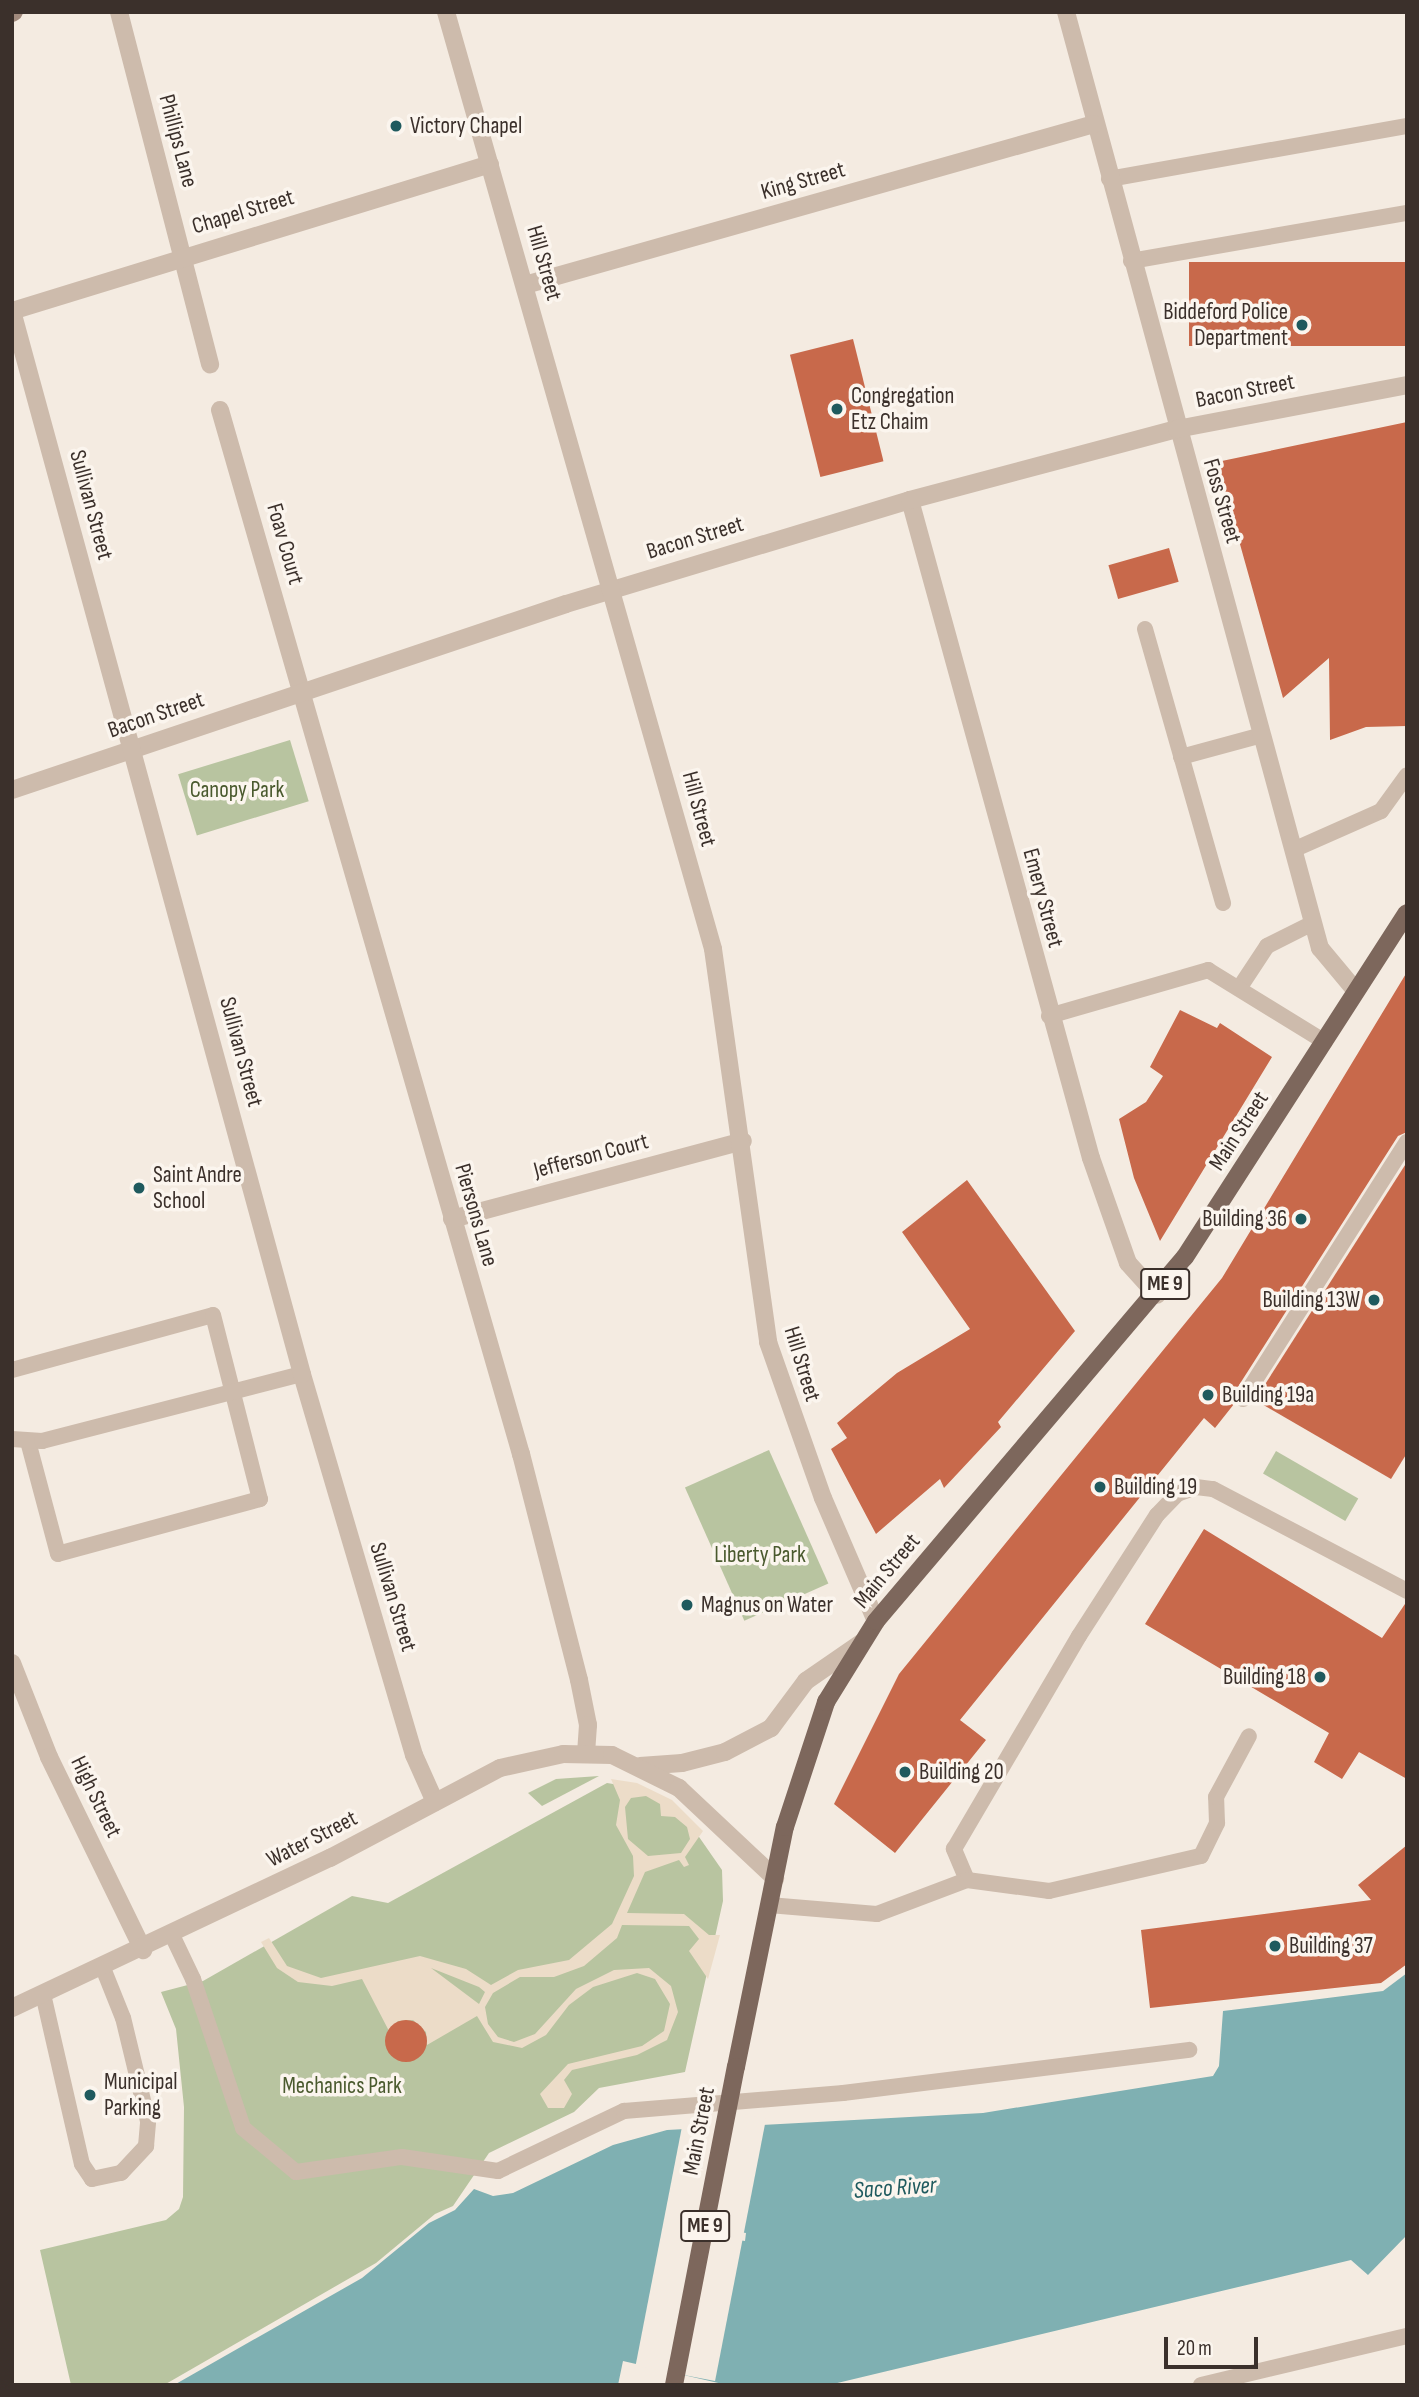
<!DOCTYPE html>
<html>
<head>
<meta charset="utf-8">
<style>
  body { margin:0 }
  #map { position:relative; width:1419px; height:2397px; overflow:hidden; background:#f4ebe1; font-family:"Sofia Sans Condensed",sans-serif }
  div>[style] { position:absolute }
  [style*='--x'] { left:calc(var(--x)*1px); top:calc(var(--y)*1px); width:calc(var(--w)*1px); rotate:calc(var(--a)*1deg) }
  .green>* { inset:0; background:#b8c4a0; transform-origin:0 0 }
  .plaza>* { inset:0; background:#ecdcc8 }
  .water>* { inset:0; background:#7fb0b2 }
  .pier>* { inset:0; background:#f4ebe1; transform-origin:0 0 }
  .building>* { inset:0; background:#c8694b; transform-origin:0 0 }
  .round { border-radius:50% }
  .service>* { height:16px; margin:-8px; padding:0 8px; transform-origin:8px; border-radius:8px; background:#cdbbac }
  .minor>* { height:18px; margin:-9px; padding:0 9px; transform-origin:9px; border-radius:9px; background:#cdbbac }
  .tertiary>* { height:18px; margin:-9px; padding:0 9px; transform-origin:9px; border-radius:9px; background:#cdbbac }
  .secondary>* { height:18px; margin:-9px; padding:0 9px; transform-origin:9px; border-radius:9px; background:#a18a7d }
  .primary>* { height:18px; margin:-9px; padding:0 9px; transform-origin:9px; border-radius:9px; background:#7d675c }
  .primary-bridge>* { height:18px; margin:-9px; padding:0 9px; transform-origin:9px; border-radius:9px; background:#7d675c }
  .dots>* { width:19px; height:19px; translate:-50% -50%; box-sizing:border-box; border:4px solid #fbf5ee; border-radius:50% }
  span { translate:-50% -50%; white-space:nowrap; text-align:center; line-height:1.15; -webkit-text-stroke:7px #fbf5ee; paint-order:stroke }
  .shield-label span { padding:2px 5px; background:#fbf5ee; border:2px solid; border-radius:5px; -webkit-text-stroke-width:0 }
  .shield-label { font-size:21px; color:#3b302b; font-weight:700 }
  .poi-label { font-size:23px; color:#3b302b }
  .left { translate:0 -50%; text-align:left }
  .right { translate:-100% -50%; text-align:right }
  .street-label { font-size:23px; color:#3b302b }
  .park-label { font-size:23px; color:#4a5a2e }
  .water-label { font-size:24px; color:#1f5a5e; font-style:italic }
  .frame { position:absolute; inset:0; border:14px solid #3b302b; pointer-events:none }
  .scale { position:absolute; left:1164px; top:2337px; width:94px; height:32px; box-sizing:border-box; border:4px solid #3b302b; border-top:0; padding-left:9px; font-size:21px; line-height:24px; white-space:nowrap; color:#3b302b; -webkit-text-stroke:5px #fbf5ee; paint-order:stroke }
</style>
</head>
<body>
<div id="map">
  <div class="green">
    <i style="left:290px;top:740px;width:64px;height:117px;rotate:73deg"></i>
    <i style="left:769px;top:1450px;width:146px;height:92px;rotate:66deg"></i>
    <i style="left:1276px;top:1451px;width:95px;height:26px;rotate:30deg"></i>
    <i style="clip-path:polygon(599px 1776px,542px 1806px,528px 1793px,556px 1779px)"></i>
    <i style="clip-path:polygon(607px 1783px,637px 1788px,688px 1821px,722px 1870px,723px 1901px,685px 2072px,599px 2088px,574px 2112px,489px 2153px,453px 2206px,435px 2214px,376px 2263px,164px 2385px,71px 2385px,40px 2250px,166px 2220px,179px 2209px,183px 2197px,184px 2107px,176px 2029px,161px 1992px,203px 1981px,352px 1896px,388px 1903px)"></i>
  </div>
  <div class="plaza">
    <i style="clip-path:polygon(evenodd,611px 1779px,637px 1783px,672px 1800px,703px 1831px,685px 1857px,689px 1865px,684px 1867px,679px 1860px,645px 1872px,627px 1913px,684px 1914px,709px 1935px,720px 1935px,708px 1979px,689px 1951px,699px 1939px,689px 1926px,622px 1925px,617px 1938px,584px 1966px,554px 1977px,520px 1977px,493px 1993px,485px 2007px,488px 2024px,498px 2037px,514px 2042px,535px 2034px,576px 1989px,614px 1970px,649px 1968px,671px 1986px,678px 2012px,667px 2040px,637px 2055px,572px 2070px,564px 2080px,572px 2094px,564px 2108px,548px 2108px,540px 2094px,568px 2064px,642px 2046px,664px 2031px,670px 2004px,655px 1979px,637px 1973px,593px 1987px,569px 2005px,546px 2035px,522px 2048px,493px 2042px,477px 2016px,427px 2045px,426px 2032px,413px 2020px,398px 2021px,389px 2031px,362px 1979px,332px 1986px,298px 1982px,277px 1968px,261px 1942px,269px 1938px,287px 1966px,321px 1978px,420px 1956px,466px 1969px,491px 1985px,518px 1970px,569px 1960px,612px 1924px,634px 1876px,633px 1856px,616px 1825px,620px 1800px,611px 1779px,646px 1796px,660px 1804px,661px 1816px,675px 1817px,687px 1827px,690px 1839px,681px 1853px,648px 1856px,628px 1839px,625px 1807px,631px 1798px,646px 1796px,611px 1779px,431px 1968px,479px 1987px,485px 1992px,479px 2004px,431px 1968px)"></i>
  </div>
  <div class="water">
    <i style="clip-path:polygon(evenodd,1407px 1973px,1407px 2235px,1368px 2275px,1351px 2260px,829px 2385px,727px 2385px,623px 2361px,618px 2385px,174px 2385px,362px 2278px,429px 2223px,455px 2210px,474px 2189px,493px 2196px,513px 2193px,613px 2145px,667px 2130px,983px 2113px,1213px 2076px,1219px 2066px,1223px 2011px,1383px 1991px,1407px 1973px,665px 2219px,746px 2233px,745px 2241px,663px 2228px,665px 2219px)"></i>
  </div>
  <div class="pier">
    <i style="left:766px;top:2119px;width:267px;height:81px;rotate:101deg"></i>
  </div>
  <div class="building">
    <i style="left:1407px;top:262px;width:84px;height:218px;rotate:90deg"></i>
    <i style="left:853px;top:339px;width:126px;height:65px;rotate:76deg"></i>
    <i style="clip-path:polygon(1407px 422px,1407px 726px,1366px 727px,1330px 740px,1329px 658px,1283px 698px,1217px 462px)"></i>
    <i style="left:1169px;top:548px;width:35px;height:63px;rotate:74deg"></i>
    <i style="clip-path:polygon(1407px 972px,1407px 1132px,1398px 1136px,1234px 1393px,1234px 1404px,1215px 1428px,1204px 1418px,960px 1720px,986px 1740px,895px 1853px,834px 1804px,899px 1674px,1222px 1278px)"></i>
    <i style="clip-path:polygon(1180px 1010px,1217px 1028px,1220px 1023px,1272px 1057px,1160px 1241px,1134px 1178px,1119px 1119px,1146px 1102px,1163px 1076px,1150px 1067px)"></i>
    <i style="clip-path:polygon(1407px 1162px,1407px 1453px,1391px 1479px,1255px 1400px)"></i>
    <i style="clip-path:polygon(967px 1180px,1075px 1331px,998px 1422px,1001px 1427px,944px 1488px,940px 1479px,876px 1534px,831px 1449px,847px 1438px,837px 1423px,897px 1373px,970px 1329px,902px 1232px)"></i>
    <i style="clip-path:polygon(1204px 1529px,1382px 1638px,1407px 1601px,1407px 1779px,1359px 1752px,1342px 1779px,1314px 1762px,1329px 1733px,1145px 1624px)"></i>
    <i style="clip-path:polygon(1407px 1845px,1407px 1964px,1381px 1983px,1150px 2008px,1141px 1930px,1371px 1900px,1358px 1885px)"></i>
    <i class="round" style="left:385px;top:2020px;width:42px;height:42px"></i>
  </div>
  <div class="service">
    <i style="--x:1109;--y:179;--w:303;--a:-10.1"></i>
    <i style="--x:1131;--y:261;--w:280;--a:-9.9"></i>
    <i style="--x:1145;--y:629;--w:285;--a:74.1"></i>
    <i style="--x:1181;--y:757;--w:84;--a:-15.2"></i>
    <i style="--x:1293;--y:850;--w:96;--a:-23.9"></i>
    <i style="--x:1381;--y:811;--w:44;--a:-54.2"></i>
    <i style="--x:1240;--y:987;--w:49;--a:-56.6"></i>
    <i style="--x:1267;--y:946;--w:51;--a:-26.6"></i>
    <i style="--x:1049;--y:1016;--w:166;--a:-16.1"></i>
    <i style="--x:1208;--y:970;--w:137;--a:31.6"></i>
    <i style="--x:12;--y:1370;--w:208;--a:-15.3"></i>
    <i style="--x:213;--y:1315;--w:190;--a:75.7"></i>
    <i style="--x:260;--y:1499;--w:209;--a:164.8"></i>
    <i style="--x:58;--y:1554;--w:117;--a:-104.9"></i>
    <i style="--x:1243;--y:1399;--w:305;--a:-57.5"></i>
    <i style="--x:12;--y:1439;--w:30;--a:4"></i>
    <i style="--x:42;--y:1441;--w:268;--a:-14.5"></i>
    <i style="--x:967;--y:1880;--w:34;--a:-113"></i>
    <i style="--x:954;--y:1849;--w:247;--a:-59.6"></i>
    <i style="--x:1079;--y:1636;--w:144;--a:-57.2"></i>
    <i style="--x:1157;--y:1515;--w:29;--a:-46"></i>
    <i style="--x:1177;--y:1494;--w:20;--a:-20"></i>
    <i style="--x:1196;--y:1487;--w:17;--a:7"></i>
    <i style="--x:1213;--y:1489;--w:219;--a:27.7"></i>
    <i style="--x:769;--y:1905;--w:108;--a:4.8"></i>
    <i style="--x:877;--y:1914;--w:96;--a:-20.7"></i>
    <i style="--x:967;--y:1880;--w:83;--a:7.6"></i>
    <i style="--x:1049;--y:1891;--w:156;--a:-13"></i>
    <i style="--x:1201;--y:1856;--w:37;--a:-64"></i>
    <i style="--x:1217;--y:1823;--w:26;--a:-92"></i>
    <i style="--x:1216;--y:1797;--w:69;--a:-61.6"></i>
    <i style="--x:172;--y:1935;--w:49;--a:64.5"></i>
    <i style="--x:193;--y:1979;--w:157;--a:71.4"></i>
    <i style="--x:243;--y:2128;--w:69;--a:39.7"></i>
    <i style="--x:296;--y:2172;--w:107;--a:-8.1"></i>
    <i style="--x:402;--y:2157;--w:97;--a:8.3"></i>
    <i style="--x:498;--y:2171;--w:140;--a:-25.5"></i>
    <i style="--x:624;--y:2111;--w:220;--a:-4.7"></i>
    <i style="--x:843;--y:2093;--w:349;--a:-7.1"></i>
    <i style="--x:43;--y:1994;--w:174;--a:77.1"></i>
    <i style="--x:82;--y:2164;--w:18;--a:56"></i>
    <i style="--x:92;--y:2179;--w:30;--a:-12"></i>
    <i style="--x:121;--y:2173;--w:37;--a:-47"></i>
    <i style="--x:146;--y:2146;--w:25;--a:-85"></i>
    <i style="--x:148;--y:2121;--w:106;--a:-103.6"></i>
    <i style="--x:123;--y:2018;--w:54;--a:-111.8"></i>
    <i style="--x:1201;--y:2385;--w:212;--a:-13.4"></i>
  </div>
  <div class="minor">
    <i style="--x:119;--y:12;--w:364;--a:75.5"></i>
    <i style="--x:1066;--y:12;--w:970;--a:74.82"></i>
    <i style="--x:1320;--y:948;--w:55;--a:50.2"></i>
    <i style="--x:525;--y:285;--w:591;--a:-15.8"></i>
    <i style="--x:220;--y:410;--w:1087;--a:73.92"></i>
    <i style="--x:521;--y:1454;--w:233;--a:75.6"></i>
    <i style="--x:579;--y:1680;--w:46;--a:78.7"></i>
    <i style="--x:588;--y:1725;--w:29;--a:94"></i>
    <i style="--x:910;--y:500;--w:682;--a:74.62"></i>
    <i style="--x:1091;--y:1158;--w:111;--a:70.6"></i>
    <i style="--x:1128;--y:1263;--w:43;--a:47.8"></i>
    <i style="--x:12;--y:790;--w:584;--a:-18.56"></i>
    <i style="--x:566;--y:604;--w:359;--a:-16.8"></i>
    <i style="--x:910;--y:500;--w:276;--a:-14.9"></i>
    <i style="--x:1177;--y:429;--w:234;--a:-10.8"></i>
    <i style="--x:452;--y:1219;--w:301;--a:-15"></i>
    <i style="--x:12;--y:1663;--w:101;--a:68.5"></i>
    <i style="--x:49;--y:1757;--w:215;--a:64"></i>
    <i style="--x:640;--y:1766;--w:42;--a:-4.1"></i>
    <i style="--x:682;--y:1763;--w:44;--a:-14.3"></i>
    <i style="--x:725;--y:1752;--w:52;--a:-27.6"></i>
    <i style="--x:771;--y:1728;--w:59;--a:-53.3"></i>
    <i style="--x:806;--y:1681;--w:67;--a:-34.6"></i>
    <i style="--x:435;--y:1802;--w:51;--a:-114.1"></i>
    <i style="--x:414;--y:1755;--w:397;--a:-106.4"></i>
    <i style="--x:302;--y:1374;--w:1102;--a:-105.26"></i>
    <i style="--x:12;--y:311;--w:500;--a:-17.09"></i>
    <i style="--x:12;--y:2008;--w:352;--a:-25.3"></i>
    <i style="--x:330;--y:1858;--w:192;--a:-27.9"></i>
    <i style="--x:500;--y:1768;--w:65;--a:-12.5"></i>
    <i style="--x:563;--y:1754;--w:49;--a:1.2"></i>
    <i style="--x:612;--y:1755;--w:75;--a:26.2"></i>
    <i style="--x:679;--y:1788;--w:132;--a:43.2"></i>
  </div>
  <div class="tertiary">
    <i style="--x:446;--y:12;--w:974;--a:74.09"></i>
    <i style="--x:713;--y:949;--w:397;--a:82"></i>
    <i style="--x:768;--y:1342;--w:165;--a:70.6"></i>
    <i style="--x:823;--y:1498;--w:134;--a:66.7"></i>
  </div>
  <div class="secondary">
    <i style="--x:12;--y:13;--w:2;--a:-27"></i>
  </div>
  <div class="primary">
    <i style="--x:736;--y:2067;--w:245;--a:-78.5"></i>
    <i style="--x:785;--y:1827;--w:132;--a:-71.8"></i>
    <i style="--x:826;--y:1702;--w:95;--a:-58.3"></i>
    <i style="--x:876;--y:1621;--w:477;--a:-49.7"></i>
    <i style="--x:1185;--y:1257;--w:409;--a:-57.2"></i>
  </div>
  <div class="primary-bridge">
    <i style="--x:674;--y:2385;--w:324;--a:-79"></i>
  </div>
  <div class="dots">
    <i style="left:396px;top:126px;background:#1f5a5e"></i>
    <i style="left:1302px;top:325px;background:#1f5a5e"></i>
    <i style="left:837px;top:409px;background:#1f5a5e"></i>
    <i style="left:139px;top:1188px;background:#1f5a5e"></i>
    <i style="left:1301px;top:1219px;background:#1f5a5e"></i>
    <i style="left:1374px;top:1300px;background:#1f5a5e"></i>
    <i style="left:1208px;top:1395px;background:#1f5a5e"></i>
    <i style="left:1100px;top:1487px;background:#1f5a5e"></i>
    <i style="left:687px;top:1605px;background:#1f5a5e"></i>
    <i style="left:1320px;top:1677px;background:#1f5a5e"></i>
    <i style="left:905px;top:1772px;background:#1f5a5e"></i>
    <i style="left:1275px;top:1946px;background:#1f5a5e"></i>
    <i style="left:90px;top:2095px;background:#1f5a5e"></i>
  </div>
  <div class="shield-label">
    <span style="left:1165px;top:1284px">ME 9</span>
    <span style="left:705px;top:2226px">ME 9</span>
  </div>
  <div class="poi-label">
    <span class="left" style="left:410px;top:126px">Victory Chapel</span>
    <span class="right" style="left:1288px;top:325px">Biddeford Police<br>Department</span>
    <span class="left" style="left:851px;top:409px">Congregation<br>Etz Chaim</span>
    <span class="left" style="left:153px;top:1188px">Saint Andre<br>School</span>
    <span class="right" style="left:1287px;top:1219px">Building 36</span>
    <span class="right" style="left:1360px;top:1300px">Building 13W</span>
    <span class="left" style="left:1222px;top:1395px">Building 19a</span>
    <span class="left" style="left:1114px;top:1487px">Building 19</span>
    <span class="left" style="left:701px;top:1605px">Magnus on Water</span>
    <span class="right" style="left:1306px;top:1677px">Building 18</span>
    <span class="left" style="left:919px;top:1772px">Building 20</span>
    <span class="left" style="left:1289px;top:1946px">Building 37</span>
    <span class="left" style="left:104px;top:2095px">Municipal<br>Parking</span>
  </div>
  <div class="street-label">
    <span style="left:178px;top:141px;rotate:75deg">Phillips Lane</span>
    <span style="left:803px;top:181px;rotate:-16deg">King Street</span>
    <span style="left:243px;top:212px;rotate:-17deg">Chapel Street</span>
    <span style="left:544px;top:263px;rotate:74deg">Hill Street</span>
    <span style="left:1245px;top:391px;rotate:-11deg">Bacon Street</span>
    <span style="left:1222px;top:501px;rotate:74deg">Foss Street</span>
    <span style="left:91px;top:505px;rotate:75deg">Sullivan Street</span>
    <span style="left:695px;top:538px;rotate:-17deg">Bacon Street</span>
    <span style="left:285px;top:544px;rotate:74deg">Foav Court</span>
    <span style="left:156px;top:715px;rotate:-19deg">Bacon Street</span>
    <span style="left:699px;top:809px;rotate:75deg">Hill Street</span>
    <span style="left:1043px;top:898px;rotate:75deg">Emery Street</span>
    <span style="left:241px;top:1052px;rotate:75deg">Sullivan Street</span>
    <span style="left:1239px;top:1131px;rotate:-57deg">Main Street</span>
    <span style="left:591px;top:1156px;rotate:-15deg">Jefferson Court</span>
    <span style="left:476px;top:1215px;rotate:74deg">Piersons Lane</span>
    <span style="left:802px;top:1364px;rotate:73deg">Hill Street</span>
    <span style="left:887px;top:1571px;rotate:-50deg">Main Street</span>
    <span style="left:393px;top:1597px;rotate:73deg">Sullivan Street</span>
    <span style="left:96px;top:1797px;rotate:64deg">High Street</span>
    <span style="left:312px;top:1839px;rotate:-27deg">Water Street</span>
    <span style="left:699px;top:2131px;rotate:-79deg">Main Street</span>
  </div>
  <div class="park-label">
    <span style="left:237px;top:790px">Canopy Park</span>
    <span style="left:760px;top:1555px">Liberty Park</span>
    <span style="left:342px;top:2086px">Mechanics Park</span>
  </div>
  <div class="water-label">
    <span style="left:895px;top:2188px;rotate:-4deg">Saco River</span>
  </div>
  <div class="frame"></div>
  <div class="scale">20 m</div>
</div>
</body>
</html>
